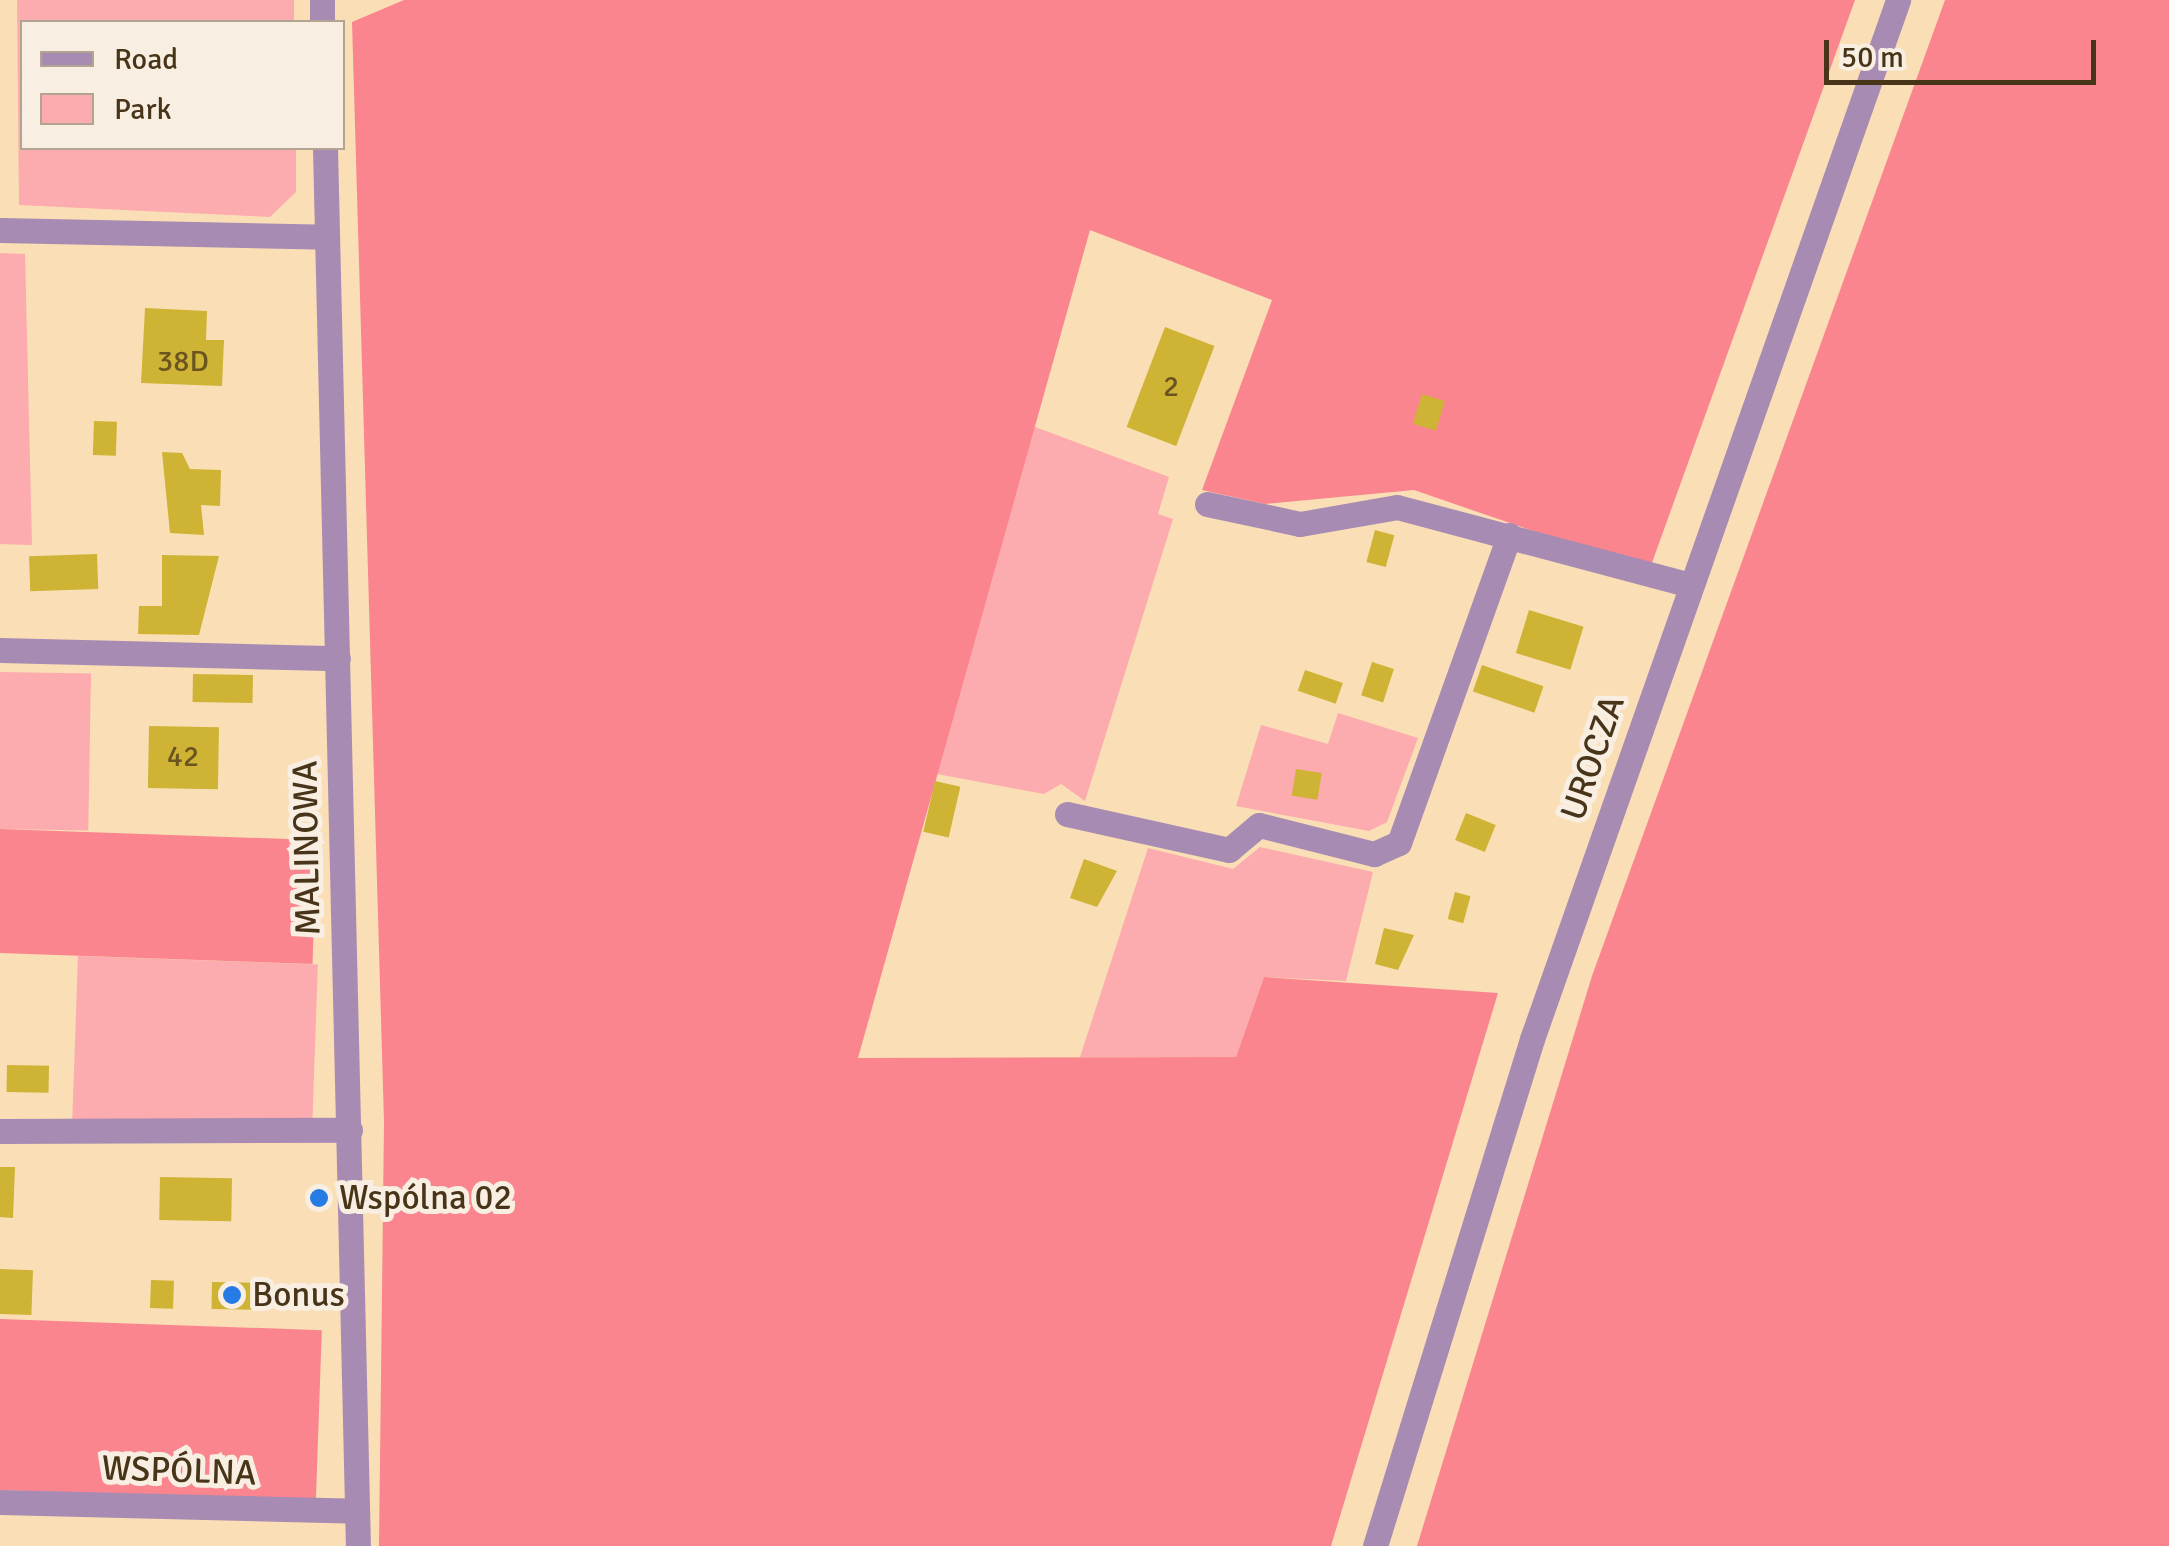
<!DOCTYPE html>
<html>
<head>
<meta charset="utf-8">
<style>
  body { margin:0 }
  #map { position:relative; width:2169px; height:1546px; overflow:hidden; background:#fadeb6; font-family:Signika,sans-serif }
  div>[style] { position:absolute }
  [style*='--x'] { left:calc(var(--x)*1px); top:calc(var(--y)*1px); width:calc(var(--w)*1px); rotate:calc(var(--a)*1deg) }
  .green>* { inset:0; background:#fcabae; transform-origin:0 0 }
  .forest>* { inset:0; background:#fa858e; transform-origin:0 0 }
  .building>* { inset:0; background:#ceb335; transform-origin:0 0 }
  .minor>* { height:25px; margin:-12.5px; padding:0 12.5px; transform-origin:12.5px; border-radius:12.5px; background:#a78bb2 }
  .dots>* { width:28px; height:28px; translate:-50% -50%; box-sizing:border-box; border:5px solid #f8eee1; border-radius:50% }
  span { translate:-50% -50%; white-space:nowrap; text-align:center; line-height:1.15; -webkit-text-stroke:10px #f8eee1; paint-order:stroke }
  .number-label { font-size:30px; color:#6a5420 }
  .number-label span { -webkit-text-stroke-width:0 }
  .street-label { font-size:35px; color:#483519 }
  .poi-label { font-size:35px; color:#483519 }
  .left { translate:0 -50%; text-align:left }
  .legend { position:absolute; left:20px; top:20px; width:325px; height:130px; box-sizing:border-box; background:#f8eee1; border:2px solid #b2a491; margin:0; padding:12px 18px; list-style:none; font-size:30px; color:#483519 }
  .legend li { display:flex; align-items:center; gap:20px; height:50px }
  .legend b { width:50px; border:2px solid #b2a491 }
  .scale { position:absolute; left:1824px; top:40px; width:272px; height:45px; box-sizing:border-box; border:5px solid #483519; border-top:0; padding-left:12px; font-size:30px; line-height:35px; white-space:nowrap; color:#483519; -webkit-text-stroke:8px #f8eee1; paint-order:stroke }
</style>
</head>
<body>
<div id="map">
  <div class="green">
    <i style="clip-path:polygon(17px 0,294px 0,294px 22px,22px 22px,22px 148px,296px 148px,296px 192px,270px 217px,19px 205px)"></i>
    <i style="clip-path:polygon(0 253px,25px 254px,32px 545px,0 544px)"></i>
    <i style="clip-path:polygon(1030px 425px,1169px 477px,1158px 514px,1173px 519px,1085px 801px,1061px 784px,1044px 794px,932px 773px)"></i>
    <i style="left:0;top:672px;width:91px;height:157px;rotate:1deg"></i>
    <i style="clip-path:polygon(1338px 713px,1418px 738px,1387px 822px,1369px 831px,1236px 806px,1261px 725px,1328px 744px)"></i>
    <i style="clip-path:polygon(1260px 847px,1373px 872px,1346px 981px,1264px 977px,1236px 1057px,1080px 1057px,1148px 848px,1233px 869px)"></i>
    <i style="left:78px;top:956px;width:240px;height:163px;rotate:2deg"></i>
  </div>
  <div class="forest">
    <i style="clip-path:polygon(404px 0,1855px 0,1649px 571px,1414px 490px,1265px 504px,1202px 490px,1272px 300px,1090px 230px,858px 1058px,1236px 1057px,1264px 977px,1498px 993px,1331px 1546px,379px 1546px,384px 1122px,352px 22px)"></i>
    <i style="clip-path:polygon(1945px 0,2169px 0,2169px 1546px,1417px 1546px,1592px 976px)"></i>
    <i style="left:0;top:829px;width:317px;height:124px;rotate:2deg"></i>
    <i style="left:0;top:1319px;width:322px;height:171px;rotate:2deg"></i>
  </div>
  <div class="building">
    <i style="clip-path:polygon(145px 308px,207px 311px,206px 340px,224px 340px,222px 386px,141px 383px)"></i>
    <i style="left:1165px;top:327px;width:53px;height:107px;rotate:21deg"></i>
    <i style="left:1422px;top:394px;width:24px;height:31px;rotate:17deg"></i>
    <i style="left:94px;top:421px;width:23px;height:34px;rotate:2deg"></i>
    <i style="clip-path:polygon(162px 452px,182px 453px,190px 469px,221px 470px,220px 506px,201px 505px,204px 535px,170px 533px)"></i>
    <i style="left:1375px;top:530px;width:20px;height:33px;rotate:15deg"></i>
    <i style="left:97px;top:554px;width:35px;height:68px;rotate:88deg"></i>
    <i style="clip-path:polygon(162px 555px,219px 556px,199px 635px,138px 634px,139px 606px,162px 606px)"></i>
    <i style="left:1529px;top:610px;width:57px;height:45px;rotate:17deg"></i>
    <i style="left:1372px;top:662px;width:23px;height:35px;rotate:18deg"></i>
    <i style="left:1482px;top:665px;width:65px;height:28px;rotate:19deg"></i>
    <i style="left:1305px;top:670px;width:40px;height:22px;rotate:19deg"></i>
    <i style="left:193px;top:674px;width:60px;height:28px;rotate:1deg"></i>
    <i style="left:149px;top:726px;width:70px;height:62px;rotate:1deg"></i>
    <i style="left:1296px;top:769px;width:26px;height:27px;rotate:9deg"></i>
    <i style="left:935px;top:781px;width:26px;height:52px;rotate:13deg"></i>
    <i style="left:1466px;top:813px;width:32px;height:29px;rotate:22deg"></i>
    <i style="clip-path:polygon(1084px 859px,1117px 871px,1097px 907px,1070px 898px)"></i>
    <i style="left:1455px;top:892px;width:16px;height:28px;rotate:15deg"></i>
    <i style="clip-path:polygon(1384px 928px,1414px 935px,1398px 970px,1375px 964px)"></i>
    <i style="left:7px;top:1065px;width:42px;height:27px;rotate:1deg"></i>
    <i style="clip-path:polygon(0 1167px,15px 1167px,13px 1218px,0 1217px)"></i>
    <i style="left:160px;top:1177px;width:72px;height:43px;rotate:1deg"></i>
    <i style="left:0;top:1269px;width:33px;height:45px;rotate:2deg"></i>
    <i style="left:151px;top:1280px;width:23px;height:28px;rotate:2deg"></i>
    <i style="left:212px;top:1282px;width:44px;height:27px;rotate:1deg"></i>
  </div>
  <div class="minor">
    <i style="--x:322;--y:0;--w:22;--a:90"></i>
    <i style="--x:325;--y:148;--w:1398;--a:88.65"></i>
    <i style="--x:0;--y:230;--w:327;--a:1.2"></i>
    <i style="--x:1207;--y:504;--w:95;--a:12.1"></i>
    <i style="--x:1300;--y:524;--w:98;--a:-9.9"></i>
    <i style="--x:1397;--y:507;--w:304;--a:14.9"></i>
    <i style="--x:0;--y:650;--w:338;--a:1.4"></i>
    <i style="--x:1067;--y:814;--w:166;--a:12.5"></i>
    <i style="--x:1229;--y:850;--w:39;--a:-40"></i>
    <i style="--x:1259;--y:825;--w:119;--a:14.2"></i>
    <i style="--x:1374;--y:854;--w:27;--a:-24"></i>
    <i style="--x:1399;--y:843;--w:327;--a:-70.3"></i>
    <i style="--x:0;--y:1131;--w:350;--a:-0.2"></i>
    <i style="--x:0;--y:1502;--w:357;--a:1.4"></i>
    <i style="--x:1375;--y:1546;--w:531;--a:-72.79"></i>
    <i style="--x:1532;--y:1039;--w:1102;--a:-70.59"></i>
  </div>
  <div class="dots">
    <i style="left:319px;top:1198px;background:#267be5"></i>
    <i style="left:232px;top:1295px;background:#267be5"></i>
  </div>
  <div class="number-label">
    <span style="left:183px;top:362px">38D</span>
    <span style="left:1171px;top:387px">2</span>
    <span style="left:183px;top:757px">42</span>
  </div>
  <div class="street-label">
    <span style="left:1593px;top:758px;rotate:-71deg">UROCZA</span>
    <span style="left:307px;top:848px;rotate:-91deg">MALINOWA</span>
    <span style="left:179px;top:1471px;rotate:2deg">WSPÓLNA</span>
  </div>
  <div class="poi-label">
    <span class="left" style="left:339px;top:1198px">Wspólna 02</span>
    <span class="left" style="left:252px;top:1295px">Bonus</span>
  </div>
  <ul class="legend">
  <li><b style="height:12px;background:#a78bb2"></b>Road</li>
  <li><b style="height:28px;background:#fcabae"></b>Park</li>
  </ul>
  <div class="scale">50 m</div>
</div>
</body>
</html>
